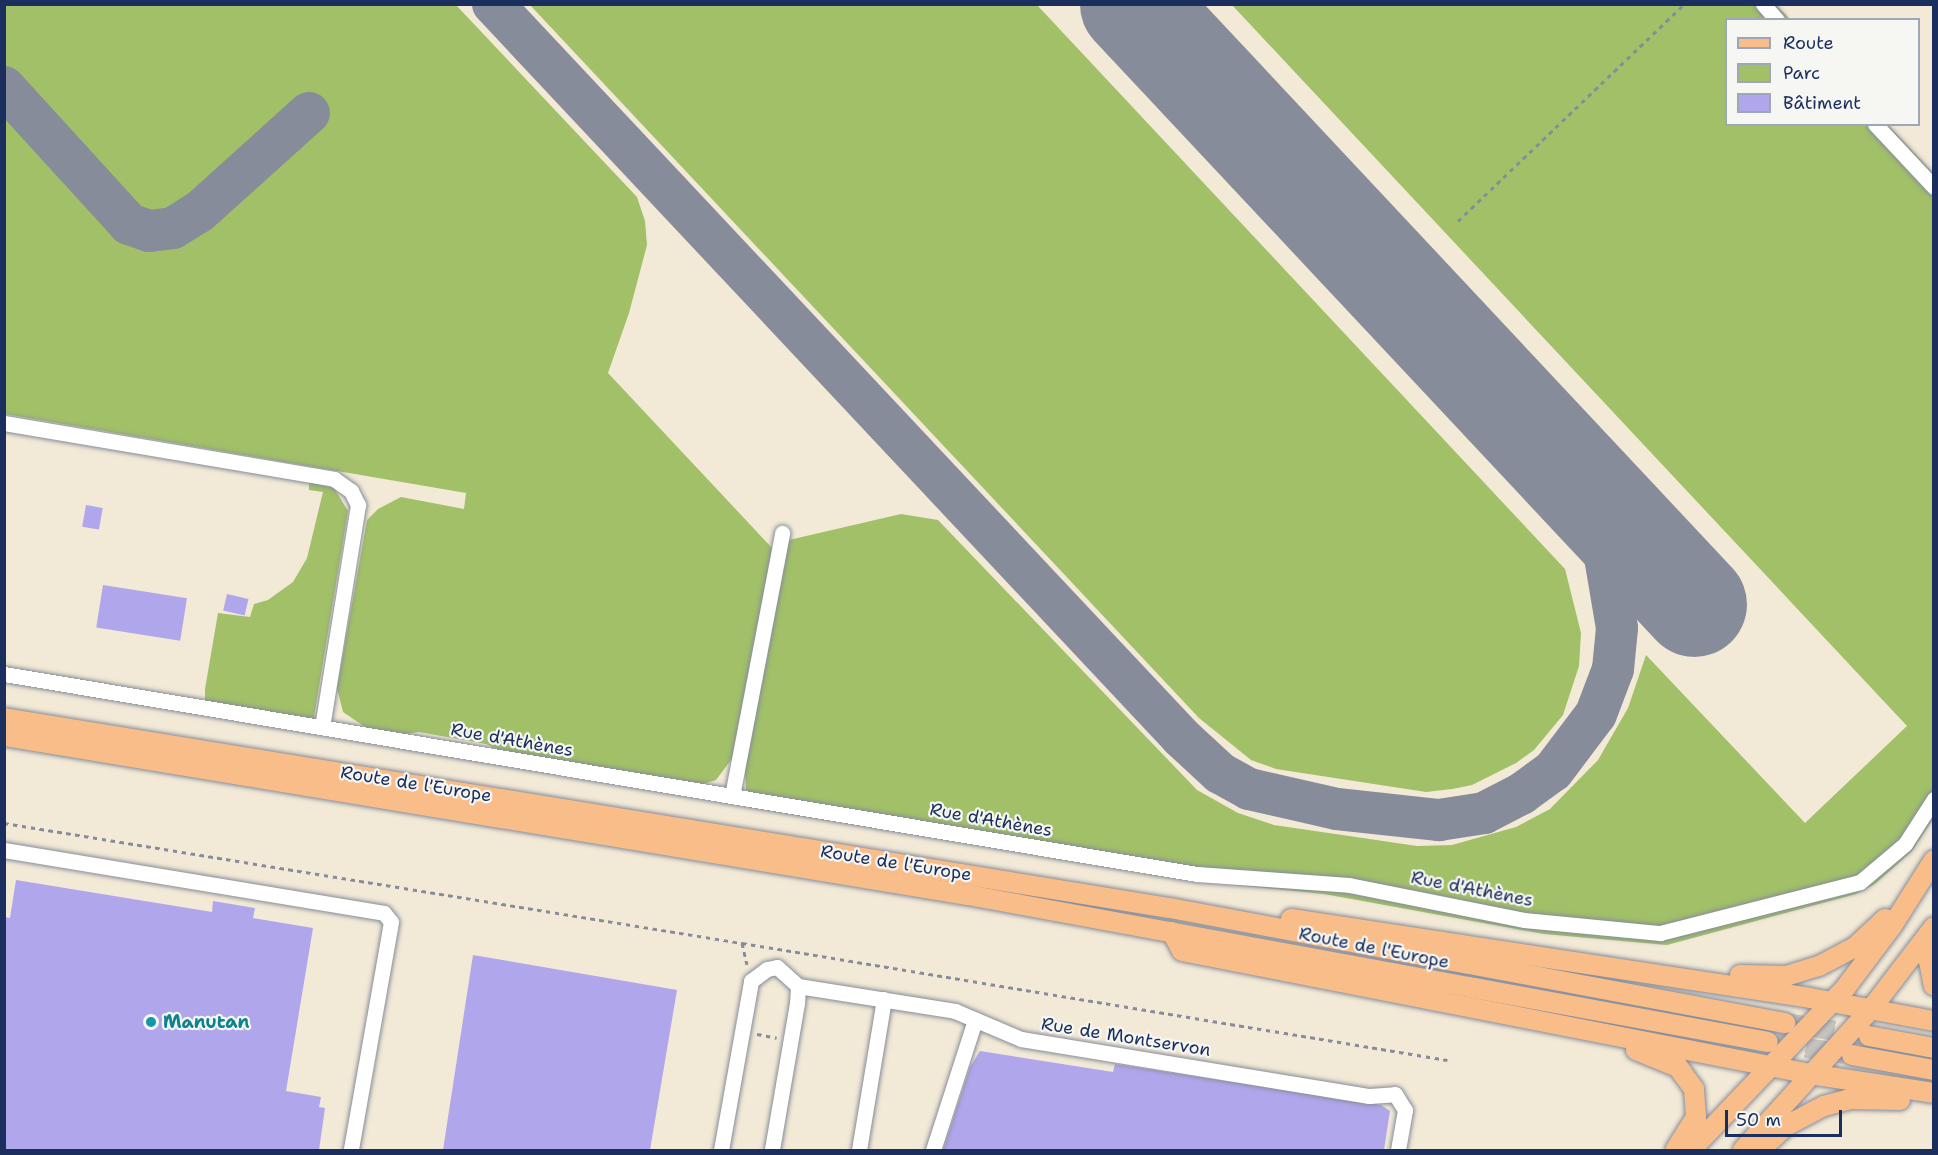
<!DOCTYPE html>
<html>
<head>
<meta charset="utf-8">
<style>
  body { margin:0 }
  #map { position:relative; width:1938px; height:1155px; overflow:hidden; background:#f2e9d6; font-family:"Shantell Sans",sans-serif }
  div>[style] { position:absolute }
  [style*='--x'] { left:calc(var(--x)*1px); top:calc(var(--y)*1px); width:calc(var(--w)*1px); rotate:calc(var(--a)*1deg) }
  .green>* { inset:0; background:#a1c068 }
  .taxiway>* { height:42px; margin:-21px; padding:0 21px; transform-origin:21px; border-radius:21px; background:#868c9a }
  .runway>* { height:105px; margin:-52.5px; padding:0 52.5px; transform-origin:52.5px; border-radius:52.5px; background:#868c9a }
  .building>* { inset:0; background:#b0a6eb; transform-origin:0 0 }
  .major-tunnel>* { height:20px; margin-top:-10px; transform-origin:0; background:repeating-linear-gradient(90deg,#c7c4be 0 20px,transparent 0 30px) }
  .path>* { height:3px; margin-top:-1.5px; transform-origin:0; background:repeating-linear-gradient(90deg,#868c9a 0 4.5px,transparent 0 9px) }
  .roads { filter:drop-shadow(0 0 2px #868c9a) drop-shadow(0 0 2px #868c9a) }
  .minor>* { height:15px; margin:-7.5px; padding:0 7.5px; transform-origin:7.5px; border-radius:7.5px; background:#fff }
  .major>* { height:20px; margin:-10px; padding:0 10px; transform-origin:10px; border-radius:10px; background:#f8bd89 }
  .dots>* { width:16px; height:16px; translate:-50% -50%; box-sizing:border-box; border:3px solid #f6f6f2; border-radius:50% }
  span { translate:-50% -50%; white-space:nowrap; text-align:center; line-height:1.15; -webkit-text-stroke:4.5px #f6f6f2; paint-order:stroke }
  .street-label { font-size:18px; color:#1b2f5e }
  .culture-label { font-size:18px; color:#0d838f; font-weight:700 }
  .left { translate:0 -50%; text-align:left }
  .frame { position:absolute; inset:0; border:6px solid #1b2f5e; pointer-events:none }
  .legend { position:absolute; left:1725px; top:18px; width:195px; height:108px; box-sizing:border-box; background:#f6f6f2; border:2px solid #9ea6b7; margin:0; padding:8px 10px; list-style:none; font-size:18px; color:#1b2f5e }
  .legend li { display:flex; align-items:center; gap:12px; height:30px }
  .legend b { width:30px; border:2px solid #9ea6b7 }
  .scale { position:absolute; left:1725px; top:1110px; width:117px; height:27px; box-sizing:border-box; border:3px solid #1b2f5e; border-top:0; padding-left:8px; font-size:18px; line-height:21px; white-space:nowrap; color:#1b2f5e; -webkit-text-stroke:4px #f6f6f2; paint-order:stroke }
</style>
</head>
<body>
<div id="map">
  <div class="green">
    <i style="clip-path:polygon(4px 5px,456px 5px,637px 197px,645px 221px,647px 245px,629px 313px,608px 373px,773px 549px,734px 756px,716px 780px,700px 785px,505px 753px,486px 744px,419px 732px,396px 735px,371px 731px,343px 712px,337px 688px,367px 520px,378px 509px,401px 497px,464px 509px,466px 493px,5px 414px)"></i>
    <i style="clip-path:polygon(530px 5px,1037px 5px,1565px 569px,1581px 633px,1579px 666px,1563px 715px,1534px 750px,1516px 763px,1472px 785px,1452px 789px,1426px 792px,1276px 769px,1251px 760px,1199px 718px)"></i>
    <i style="clip-path:polygon(1232px 5px,1776px 5px,1790px 19px,1726px 20px,1726px 124px,1888px 125px,1933px 173px,1933px 819px,1912px 851px,1875px 884px,1856px 894px,1667px 945px,1544px 934px,1324px 894px,1194px 881px,747px 807px,745px 770px,789px 540px,901px 514px,938px 520px,1197px 790px,1238px 813px,1274px 825px,1417px 846px,1452px 845px,1516px 827px,1550px 809px,1598px 760px,1628px 708px,1646px 655px,1805px 823px,1907px 726px)"></i>
    <i style="clip-path:polygon(309px 482px,334px 488px,348px 511px,314px 717px,308px 721px,210px 704px,205px 700px,205px 689px,218px 613px,250px 617px,254px 604px,268px 600px,293px 582px,307px 558px,323px 492px,309px 490px)"></i>
  </div>
  <div class="taxiway">
    <i style="--x:493;--y:4;--w:1005;--a:46.81"></i>
    <i style="--x:1181;--y:737;--w:53;--a:42.7"></i>
    <i style="--x:1220;--y:773;--w:33;--a:29"></i>
    <i style="--x:1249;--y:789;--w:90;--a:12.8"></i>
    <i style="--x:1337;--y:809;--w:103;--a:6.2"></i>
    <i style="--x:1439;--y:820;--w:46;--a:-8.8"></i>
    <i style="--x:1484;--y:813;--w:42;--a:-27.2"></i>
    <i style="--x:1521;--y:794;--w:39;--a:-36"></i>
    <i style="--x:1553;--y:771;--w:71;--a:-53"></i>
    <i style="--x:1596;--y:714;--w:48;--a:-69.3"></i>
    <i style="--x:1613;--y:669;--w:41;--a:-84.4"></i>
    <i style="--x:1617;--y:628;--w:72;--a:-99.6"></i>
    <i style="--x:1605;--y:557;--w:55;--a:-106.8"></i>
    <i style="--x:1589;--y:504;--w:48;--a:-123"></i>
    <i style="--x:4;--y:87;--w:185;--a:47.6"></i>
    <i style="--x:129;--y:224;--w:21;--a:19"></i>
    <i style="--x:149;--y:231;--w:24;--a:-7"></i>
    <i style="--x:173;--y:228;--w:31;--a:-32"></i>
    <i style="--x:199;--y:212;--w:148;--a:-42"></i>
  </div>
  <div class="runway">
    <i style="--x:1132;--y:4;--w:822;--a:46.87"></i>
  </div>
  <div class="building">
    <i style="left:86px;top:505px;width:17px;height:22px;rotate:10deg"></i>
    <i style="left:103px;top:585px;width:85px;height:43px;rotate:9deg"></i>
    <i style="left:227px;top:594px;width:22px;height:17px;rotate:13deg"></i>
    <i style="clip-path:polygon(16px 880px,212px 912px,213px 901px,255px 908px,253px 918px,313px 928px,286px 1091px,321px 1097px,319px 1107px,325px 1108px,319px 1150px,4px 1150px,4px 917px,10px 918px)"></i>
    <i style="clip-path:polygon(473px 955px,677px 990px,650px 1150px,443px 1150px)"></i>
    <i style="clip-path:polygon(980px 1051px,1113px 1072px,1115px 1064px,1381px 1105px,1390px 1111px,1384px 1150px,943px 1150px,970px 1067px)"></i>
  </div>
  <div class="major-tunnel">
    <i style="--x:1785;--y:1023;--w:79;--a:8.7"></i>
    <i style="--x:1776;--y:1043;--w:70;--a:9.1"></i>
  </div>
  <div class="path">
    <i style="--x:1458;--y:221;--w:313;--a:-43.8"></i>
    <i style="--x:4;--y:823;--w:748;--a:9.24"></i>
    <i style="--x:742;--y:943;--w:22;--a:77"></i>
    <i style="--x:742;--y:943;--w:715;--a:9.42"></i>
    <i style="--x:757;--y:1034;--w:20;--a:11"></i>
  </div>
  <div class="roads">
    <div class="minor">
      <i style="--x:1763;--y:4;--w:21;--a:49"></i>
      <i style="--x:1875;--y:124;--w:86;--a:46.9"></i>
      <i style="--x:4;--y:423;--w:335;--a:9.6"></i>
      <i style="--x:334;--y:479;--w:21;--a:35"></i>
      <i style="--x:351;--y:491;--w:16;--a:63"></i>
      <i style="--x:358;--y:505;--w:225;--a:99.2"></i>
      <i style="--x:4;--y:674;--w:1210;--a:9.52"></i>
      <i style="--x:1197;--y:874;--w:152;--a:4.1"></i>
      <i style="--x:1349;--y:885;--w:178;--a:11.3"></i>
      <i style="--x:1524;--y:920;--w:137;--a:5.5"></i>
      <i style="--x:1660;--y:933;--w:206;--a:-14.3"></i>
      <i style="--x:1860;--y:882;--w:59;--a:-40.2"></i>
      <i style="--x:1905;--y:844;--w:54;--a:-57.2"></i>
      <i style="--x:732;--y:796;--w:268;--a:-79.2"></i>
      <i style="--x:4;--y:850;--w:385;--a:9.4"></i>
      <i style="--x:384;--y:913;--w:11;--a:52"></i>
      <i style="--x:391;--y:922;--w:231;--a:100"></i>
      <i style="--x:798;--y:986;--w:159;--a:9"></i>
      <i style="--x:955;--y:1011;--w:72;--a:23"></i>
      <i style="--x:1021;--y:1039;--w:353;--a:9.3"></i>
      <i style="--x:1369;--y:1096;--w:26;--a:-4"></i>
      <i style="--x:1395;--y:1094;--w:19;--a:58"></i>
      <i style="--x:1405;--y:1110;--w:41;--a:99.9"></i>
      <i style="--x:721;--y:1150;--w:172;--a:-79.9"></i>
      <i style="--x:751;--y:981;--w:20;--a:-37"></i>
      <i style="--x:767;--y:969;--w:10;--a:-11"></i>
      <i style="--x:777;--y:967;--w:28;--a:42"></i>
      <i style="--x:798;--y:986;--w:17;--a:93"></i>
      <i style="--x:797;--y:1003;--w:149;--a:99.7"></i>
      <i style="--x:859;--y:1150;--w:153;--a:-80.6"></i>
      <i style="--x:933;--y:1150;--w:137;--a:-72.1"></i>
    </div>
    <div class="major">
      <i style="--x:4;--y:718;--w:1181;--a:9.26"></i>
      <i style="--x:1170;--y:908;--w:626;--a:10.59"></i>
      <i style="--x:4;--y:736;--w:977;--a:9.37"></i>
      <i style="--x:968;--y:895;--w:813;--a:10.41"></i>
      <i style="--x:1291;--y:919;--w:525;--a:8.65"></i>
      <i style="--x:1810;--y:998;--w:126;--a:10.5"></i>
      <i style="--x:1172;--y:932;--w:21;--a:62"></i>
      <i style="--x:1182;--y:951;--w:640;--a:11.08"></i>
      <i style="--x:1810;--y:1074;--w:125;--a:8.7"></i>
      <i style="--x:1934;--y:949;--w:13;--a:113"></i>
      <i style="--x:1929;--y:961;--w:25;--a:79"></i>
      <i style="--x:1740;--y:975;--w:46;--a:1.2"></i>
      <i style="--x:1786;--y:976;--w:34;--a:-17"></i>
      <i style="--x:1819;--y:966;--w:41;--a:-27.8"></i>
      <i style="--x:1855;--y:947;--w:41;--a:-43"></i>
      <i style="--x:1869;--y:1036;--w:66;--a:10.5"></i>
      <i style="--x:1636;--y:1050;--w:45;--a:22"></i>
      <i style="--x:1678;--y:1067;--w:27;--a:54"></i>
      <i style="--x:1694;--y:1089;--w:28;--a:86"></i>
      <i style="--x:1696;--y:1117;--w:39;--a:122"></i>
      <i style="--x:1852;--y:1055;--w:83;--a:10.4"></i>
      <i style="--x:1691;--y:1150;--w:225;--a:-46.4"></i>
      <i style="--x:1846;--y:987;--w:76;--a:-53"></i>
      <i style="--x:1892;--y:926;--w:78;--a:-57.5"></i>
      <i style="--x:1743;--y:1150;--w:190;--a:-47.8"></i>
      <i style="--x:1871;--y:1009;--w:103;--a:-52.5"></i>
      <i style="--x:1760;--y:1150;--w:35;--a:-43"></i>
      <i style="--x:1786;--y:1126;--w:43;--a:-27.8"></i>
      <i style="--x:1824;--y:1106;--w:28;--a:-15"></i>
      <i style="--x:1851;--y:1099;--w:49;--a:1.2"></i>
    </div>
  </div>
  <div class="dots">
    <i style="left:151px;top:1022px;background:#0f9aa8"></i>
  </div>
  <div class="street-label">
    <span style="left:512px;top:740px;rotate:10deg">Rue d'Athènes</span>
    <span style="left:416px;top:784px;rotate:9deg">Route de l'Europe</span>
    <span style="left:991px;top:820px;rotate:10deg">Rue d'Athènes</span>
    <span style="left:896px;top:863px;rotate:9deg">Route de l'Europe</span>
    <span style="left:1472px;top:889px;rotate:11deg">Rue d'Athènes</span>
    <span style="left:1374px;top:948px;rotate:11deg">Route de l'Europe</span>
    <span style="left:1126px;top:1037px;rotate:9deg">Rue de Montservon</span>
  </div>
  <div class="culture-label">
    <span class="left" style="left:163px;top:1022px">Manutan</span>
  </div>
  <div class="frame"></div>
  <ul class="legend">
  <li><b style="height:8px;background:#f8bd89"></b>Route</li>
  <li><b style="height:16px;background:#a1c068"></b>Parc</li>
  <li><b style="height:16px;background:#b0a6eb"></b>Bâtiment</li>
  </ul>
  <div class="scale">50 m</div>
</div>
</body>
</html>
